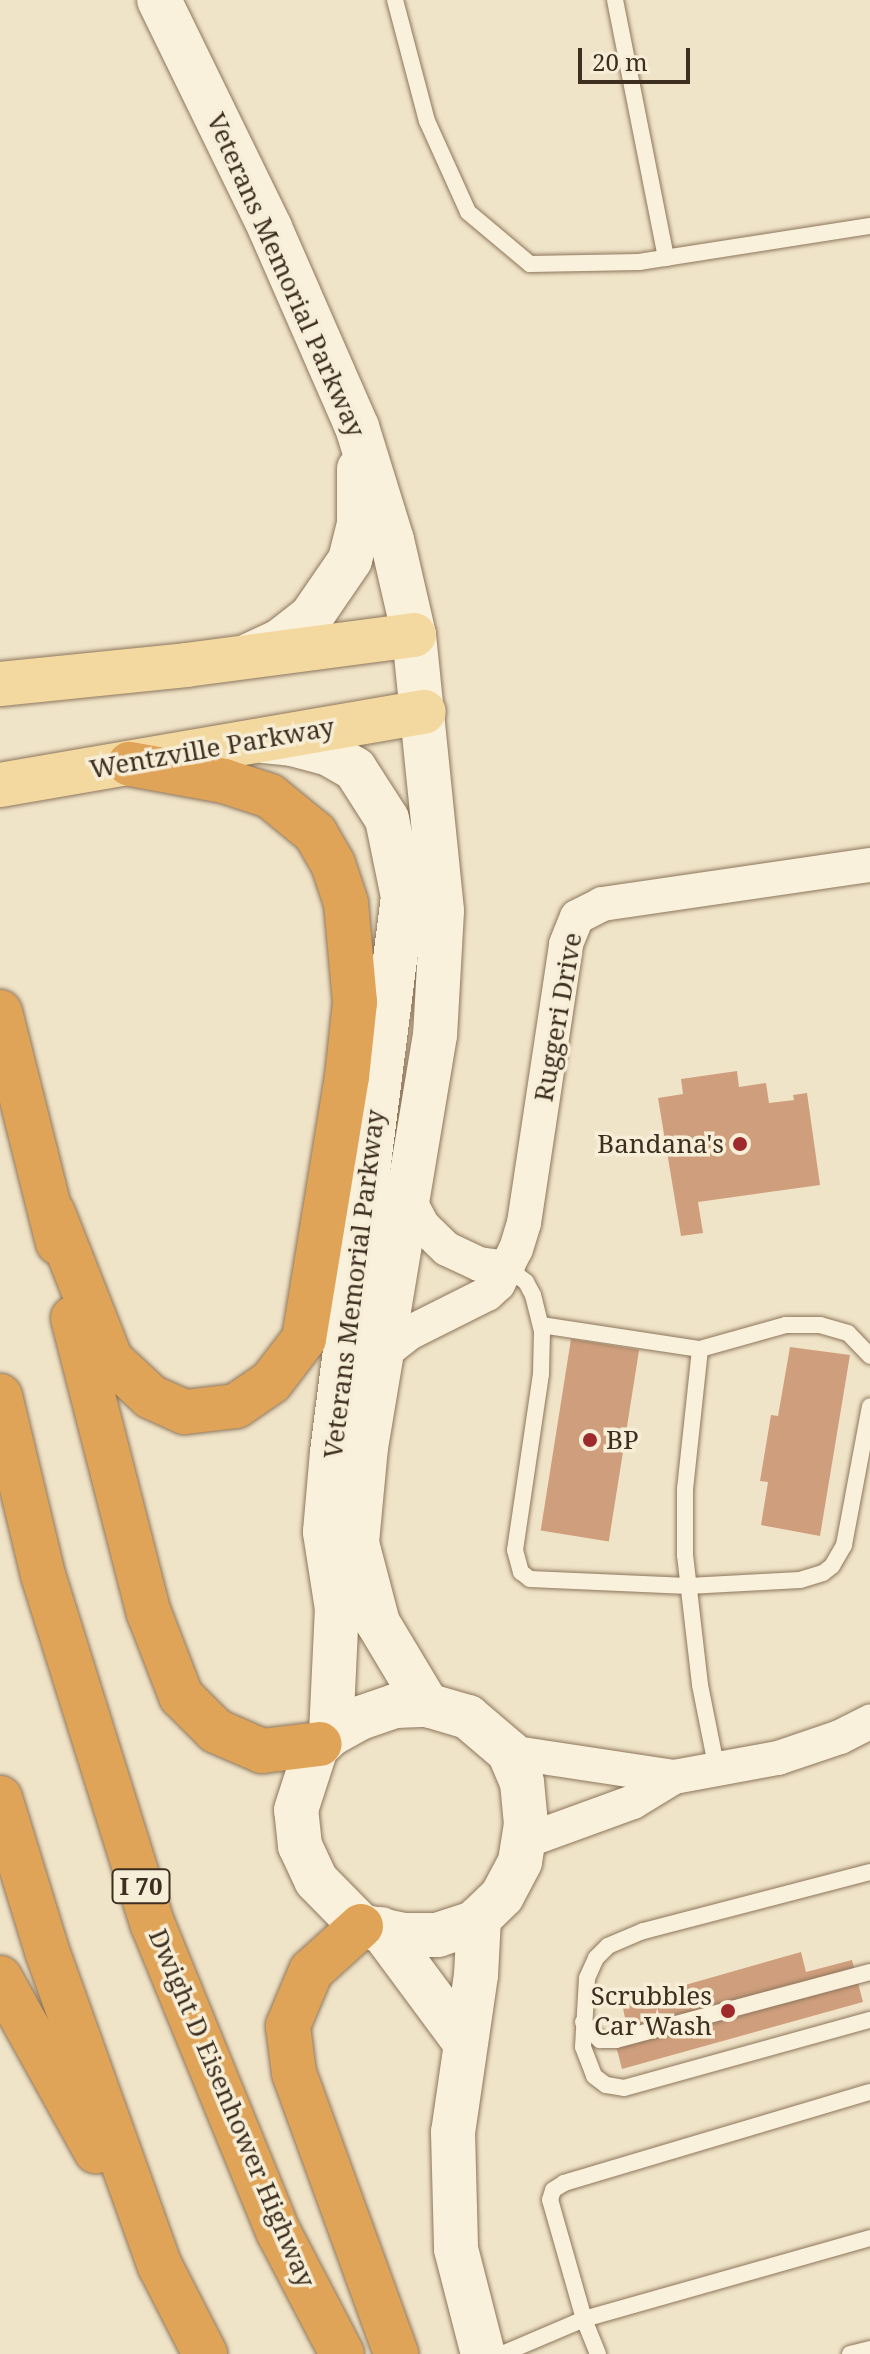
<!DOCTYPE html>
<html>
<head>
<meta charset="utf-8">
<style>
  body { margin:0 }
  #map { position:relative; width:870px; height:2354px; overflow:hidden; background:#f0e4c8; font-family:"Noto Serif",serif }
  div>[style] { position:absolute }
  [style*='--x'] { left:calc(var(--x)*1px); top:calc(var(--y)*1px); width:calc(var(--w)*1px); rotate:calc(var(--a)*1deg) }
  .building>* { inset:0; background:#cf9f7d; transform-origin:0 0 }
  .roads { filter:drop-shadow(0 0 2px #8d765c) drop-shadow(0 0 2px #8d765c) }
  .lane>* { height:16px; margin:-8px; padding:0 8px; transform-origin:8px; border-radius:8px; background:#faf1dc }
  .street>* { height:34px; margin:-17px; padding:0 17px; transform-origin:17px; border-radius:17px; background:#faf1dc }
  .secondary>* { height:44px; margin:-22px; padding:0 22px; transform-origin:22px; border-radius:22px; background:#faf1dc }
  .primary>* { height:44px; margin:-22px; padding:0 22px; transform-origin:22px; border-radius:22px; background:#f3d9a0 }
  .highway>* { height:44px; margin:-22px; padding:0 22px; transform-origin:22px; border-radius:22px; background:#e0a458 }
  .dots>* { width:22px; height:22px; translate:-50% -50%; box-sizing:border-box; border:4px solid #f7eed8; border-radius:50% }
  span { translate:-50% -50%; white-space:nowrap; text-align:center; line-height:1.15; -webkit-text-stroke:7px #f7eed8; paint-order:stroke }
  .shield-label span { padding:2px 6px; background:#f7eed8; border:2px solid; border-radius:6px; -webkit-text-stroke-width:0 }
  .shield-label { font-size:24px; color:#3d2e20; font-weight:700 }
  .street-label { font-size:26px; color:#3d2e20 }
  .poi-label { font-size:26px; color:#3d2e20 }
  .right { translate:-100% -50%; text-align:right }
  .left { translate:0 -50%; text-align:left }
  .scale { position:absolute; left:578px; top:48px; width:112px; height:36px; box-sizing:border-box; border:4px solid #3d2e20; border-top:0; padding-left:10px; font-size:24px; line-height:28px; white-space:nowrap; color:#3d2e20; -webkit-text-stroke:6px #f7eed8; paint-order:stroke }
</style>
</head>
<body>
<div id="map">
  <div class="building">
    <i style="clip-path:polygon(737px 1071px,739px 1087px,766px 1083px,769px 1103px,794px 1100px,793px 1095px,807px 1093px,820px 1185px,698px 1202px,703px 1233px,681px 1236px,658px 1098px,683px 1094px,681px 1079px)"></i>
    <i style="left:571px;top:1339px;width:69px;height:194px;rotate:9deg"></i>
    <i style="clip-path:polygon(790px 1347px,850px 1355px,820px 1536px,761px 1525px,768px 1482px,760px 1481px,771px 1415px,778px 1416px)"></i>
    <i style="clip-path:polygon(801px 1952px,806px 1972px,852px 1960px,863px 2002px,622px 2069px,610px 2023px,625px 2018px,622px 2003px)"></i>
  </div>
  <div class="roads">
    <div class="lane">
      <i style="--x:395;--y:0;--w:125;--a:75.2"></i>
      <i style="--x:427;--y:121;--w:100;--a:65.7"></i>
      <i style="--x:468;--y:212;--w:81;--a:40"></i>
      <i style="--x:530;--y:264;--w:109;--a:-1.1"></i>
      <i style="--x:639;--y:262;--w:234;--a:-8.9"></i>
      <i style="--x:615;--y:0;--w:263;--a:78.8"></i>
      <i style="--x:508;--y:1268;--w:23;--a:38"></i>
      <i style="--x:526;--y:1282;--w:15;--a:62"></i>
      <i style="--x:533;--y:1295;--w:38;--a:76"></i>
      <i style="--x:542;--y:1332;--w:42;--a:91.4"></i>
      <i style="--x:541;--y:1374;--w:178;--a:98.4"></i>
      <i style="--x:515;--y:1550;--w:23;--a:75"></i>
      <i style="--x:521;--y:1572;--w:11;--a:38"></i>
      <i style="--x:530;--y:1579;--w:158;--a:2.5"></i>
      <i style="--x:688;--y:1586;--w:112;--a:-3.1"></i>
      <i style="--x:800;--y:1580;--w:24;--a:-17"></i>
      <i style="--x:823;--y:1573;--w:11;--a:-38"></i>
      <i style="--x:832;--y:1566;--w:24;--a:-60"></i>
      <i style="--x:844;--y:1545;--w:141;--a:-79.4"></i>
      <i style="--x:541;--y:1325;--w:161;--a:8.6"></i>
      <i style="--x:700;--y:1349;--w:89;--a:-15.6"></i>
      <i style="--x:786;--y:1325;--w:34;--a:0"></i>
      <i style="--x:820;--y:1325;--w:29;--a:16"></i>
      <i style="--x:848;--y:1333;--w:32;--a:46"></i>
      <i style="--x:700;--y:1349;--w:141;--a:96.1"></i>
      <i style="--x:685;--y:1489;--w:66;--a:90"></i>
      <i style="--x:685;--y:1555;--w:131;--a:83.4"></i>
      <i style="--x:700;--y:1685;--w:87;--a:78.7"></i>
      <i style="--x:870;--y:1872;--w:235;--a:165.4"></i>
      <i style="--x:643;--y:1931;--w:38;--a:157"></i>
      <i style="--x:608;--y:1946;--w:17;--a:135"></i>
      <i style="--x:596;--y:1958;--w:22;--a:114"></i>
      <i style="--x:587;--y:1978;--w:69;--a:93.3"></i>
      <i style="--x:583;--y:2047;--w:31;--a:69"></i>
      <i style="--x:594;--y:2076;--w:15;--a:37"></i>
      <i style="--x:606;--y:2085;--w:18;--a:9"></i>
      <i style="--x:624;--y:2088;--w:255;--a:-15.5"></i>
      <i style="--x:583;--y:2022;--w:25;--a:47"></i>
      <i style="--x:600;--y:2040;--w:16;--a:0"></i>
      <i style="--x:616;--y:2040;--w:263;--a:-15"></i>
      <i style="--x:502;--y:2354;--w:89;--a:-23.1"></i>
      <i style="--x:584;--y:2319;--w:124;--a:-105.9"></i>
      <i style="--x:550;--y:2200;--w:10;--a:-73"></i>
      <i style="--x:553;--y:2190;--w:13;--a:-32"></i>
      <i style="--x:564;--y:2183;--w:319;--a:-16.6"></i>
      <i style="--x:598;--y:2354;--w:38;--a:-112"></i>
      <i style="--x:584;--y:2319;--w:297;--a:-15.8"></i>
      <i style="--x:850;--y:2354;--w:21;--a:-14"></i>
    </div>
    <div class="street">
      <i style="--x:409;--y:1200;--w:30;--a:62"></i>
      <i style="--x:423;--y:1226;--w:33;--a:44"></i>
      <i style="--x:447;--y:1249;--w:35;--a:25"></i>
      <i style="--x:479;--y:1264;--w:29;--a:8"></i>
      <i style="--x:381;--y:1355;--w:36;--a:-38"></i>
      <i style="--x:409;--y:1333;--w:87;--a:-26.6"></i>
      <i style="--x:487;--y:1294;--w:15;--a:-42"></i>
      <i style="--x:498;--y:1284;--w:39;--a:-63"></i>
      <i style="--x:516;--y:1249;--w:27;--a:-73"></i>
      <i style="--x:524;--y:1223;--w:282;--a:-81.4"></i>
      <i style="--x:566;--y:944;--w:29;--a:-68"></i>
      <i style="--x:577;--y:917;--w:28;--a:-27"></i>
      <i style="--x:602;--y:904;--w:271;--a:-8.3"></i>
      <i style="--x:509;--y:1752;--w:167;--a:8.6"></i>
      <i style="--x:674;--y:1777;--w:106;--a:-10.4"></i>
      <i style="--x:778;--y:1758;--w:65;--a:-18.7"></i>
      <i style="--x:840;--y:1737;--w:34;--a:-27"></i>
      <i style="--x:523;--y:1842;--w:117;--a:-20"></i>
      <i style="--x:633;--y:1802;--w:48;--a:-31.4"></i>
    </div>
    <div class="secondary">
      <i style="--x:159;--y:0;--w:254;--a:64"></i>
      <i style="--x:270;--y:228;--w:217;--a:66.4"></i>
      <i style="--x:357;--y:427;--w:118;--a:72.8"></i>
      <i style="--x:392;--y:540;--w:98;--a:77"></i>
      <i style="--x:414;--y:635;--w:277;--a:84.2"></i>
      <i style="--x:442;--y:911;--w:124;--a:93.2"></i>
      <i style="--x:435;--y:1035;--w:418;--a:99.5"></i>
      <i style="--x:366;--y:1447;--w:96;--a:95.4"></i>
      <i style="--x:357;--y:1543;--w:83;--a:75.3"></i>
      <i style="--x:378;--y:1623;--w:96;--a:59.1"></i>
      <i style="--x:248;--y:656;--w:35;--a:-25"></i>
      <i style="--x:280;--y:641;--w:39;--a:-38"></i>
      <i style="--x:311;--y:617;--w:69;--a:-55.6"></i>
      <i style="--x:350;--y:560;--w:36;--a:-76"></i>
      <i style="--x:359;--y:525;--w:56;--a:-90"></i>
      <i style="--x:264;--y:741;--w:28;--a:6"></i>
      <i style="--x:292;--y:744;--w:38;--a:15"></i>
      <i style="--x:329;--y:754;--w:30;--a:30"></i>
      <i style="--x:355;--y:769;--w:59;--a:57.4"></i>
      <i style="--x:387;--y:819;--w:80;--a:78.4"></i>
      <i style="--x:427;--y:1705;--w:43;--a:16.3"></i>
      <i style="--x:468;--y:1717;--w:54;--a:40.5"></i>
      <i style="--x:509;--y:1752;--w:33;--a:67"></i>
      <i style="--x:522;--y:1782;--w:42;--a:84.6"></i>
      <i style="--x:526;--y:1824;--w:38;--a:99"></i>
      <i style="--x:520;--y:1862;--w:38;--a:118"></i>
      <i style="--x:502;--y:1896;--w:39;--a:136"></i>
      <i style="--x:474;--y:1923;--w:38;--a:162"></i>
      <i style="--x:438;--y:1935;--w:34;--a:180"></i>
      <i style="--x:404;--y:1935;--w:44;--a:-168.2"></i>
      <i style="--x:361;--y:1926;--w:64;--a:-134.4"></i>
      <i style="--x:316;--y:1880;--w:38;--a:-115"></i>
      <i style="--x:300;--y:1846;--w:36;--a:-96"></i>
      <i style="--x:296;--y:1810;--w:65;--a:-72.1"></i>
      <i style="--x:316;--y:1748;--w:21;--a:-43"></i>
      <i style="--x:331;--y:1734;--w:33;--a:-29"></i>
      <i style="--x:360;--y:1718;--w:37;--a:-19"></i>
      <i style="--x:395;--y:1706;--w:32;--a:-2"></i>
      <i style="--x:331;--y:1734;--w:125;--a:-87.3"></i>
      <i style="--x:337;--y:1609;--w:78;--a:-98.9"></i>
      <i style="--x:325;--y:1532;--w:80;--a:-85"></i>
      <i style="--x:332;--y:1452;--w:560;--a:-82.71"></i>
      <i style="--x:403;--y:897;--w:62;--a:-62.2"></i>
      <i style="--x:479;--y:1918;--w:57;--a:93"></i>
      <i style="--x:476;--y:1975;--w:159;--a:98.3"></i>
      <i style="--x:453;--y:2132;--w:117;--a:88.5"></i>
      <i style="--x:456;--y:2249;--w:108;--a:75.6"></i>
      <i style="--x:381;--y:1929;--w:139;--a:53.5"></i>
    </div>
    <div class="primary">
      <i style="--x:0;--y:684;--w:187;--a:-5.8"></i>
      <i style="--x:186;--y:665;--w:230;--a:-7.5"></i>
      <i style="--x:0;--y:785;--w:430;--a:-9.8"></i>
    </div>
    <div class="highway">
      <i style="--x:0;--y:1012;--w:238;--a:75.9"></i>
      <i style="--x:53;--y:1213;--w:158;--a:68.5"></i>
      <i style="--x:111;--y:1360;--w:54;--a:42.8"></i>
      <i style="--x:151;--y:1397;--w:37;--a:24"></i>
      <i style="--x:185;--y:1412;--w:51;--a:-6.7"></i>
      <i style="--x:236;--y:1406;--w:42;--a:-34.4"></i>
      <i style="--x:271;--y:1382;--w:54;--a:-52.5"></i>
      <i style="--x:304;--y:1339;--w:266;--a:-80.7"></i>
      <i style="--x:347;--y:1077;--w:75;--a:-83.9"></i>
      <i style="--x:355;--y:1002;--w:99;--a:-95.2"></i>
      <i style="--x:346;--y:903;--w:41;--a:-108.4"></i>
      <i style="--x:333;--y:864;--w:36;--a:-120"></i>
      <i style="--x:315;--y:833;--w:58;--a:-140.6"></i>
      <i style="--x:270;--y:796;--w:48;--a:-161.9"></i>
      <i style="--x:224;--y:781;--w:96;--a:-169.7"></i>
      <i style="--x:73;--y:1318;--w:305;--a:75.6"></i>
      <i style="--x:149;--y:1613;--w:89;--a:68.9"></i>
      <i style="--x:181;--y:1696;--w:49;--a:45"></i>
      <i style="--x:216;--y:1731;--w:50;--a:23.5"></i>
      <i style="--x:262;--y:1751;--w:58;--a:-6.9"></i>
      <i style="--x:0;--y:1396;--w:184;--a:76.5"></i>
      <i style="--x:43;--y:1575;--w:367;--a:72.6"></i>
      <i style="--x:153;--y:1925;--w:333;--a:67.8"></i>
      <i style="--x:279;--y:2233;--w:136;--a:62.5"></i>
      <i style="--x:0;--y:1798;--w:160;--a:72.9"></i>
      <i style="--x:47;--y:1951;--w:335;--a:70.3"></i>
      <i style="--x:160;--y:2266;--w:99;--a:62.9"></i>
      <i style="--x:361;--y:1926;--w:67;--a:138"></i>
      <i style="--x:311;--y:1971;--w:60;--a:112.7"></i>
      <i style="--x:288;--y:2026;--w:47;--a:82.7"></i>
      <i style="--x:294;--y:2073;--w:299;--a:70"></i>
      <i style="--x:0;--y:1978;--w:198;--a:61"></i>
    </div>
  </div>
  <div class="dots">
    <i style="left:740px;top:1144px;background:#9e2a2b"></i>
    <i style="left:590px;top:1440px;background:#9e2a2b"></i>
    <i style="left:728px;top:2011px;background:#9e2a2b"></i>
  </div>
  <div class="shield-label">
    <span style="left:141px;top:1886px">I 70</span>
  </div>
  <div class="street-label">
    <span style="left:286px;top:275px;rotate:66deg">Veterans Memorial Parkway</span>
    <span style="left:212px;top:748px;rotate:-10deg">Wentzville Parkway</span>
    <span style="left:558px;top:1017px;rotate:-80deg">Ruggeri Drive</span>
    <span style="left:354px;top:1284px;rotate:-83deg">Veterans Memorial Parkway</span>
    <span style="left:232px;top:2108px;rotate:67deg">Dwight D Eisenhower Highway</span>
  </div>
  <div class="poi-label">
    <span class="right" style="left:724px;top:1144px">Bandana's</span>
    <span class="left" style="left:606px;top:1440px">BP</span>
    <span class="right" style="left:712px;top:2011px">Scrubbles<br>Car Wash</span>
  </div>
  <div class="scale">20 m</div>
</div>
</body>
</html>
